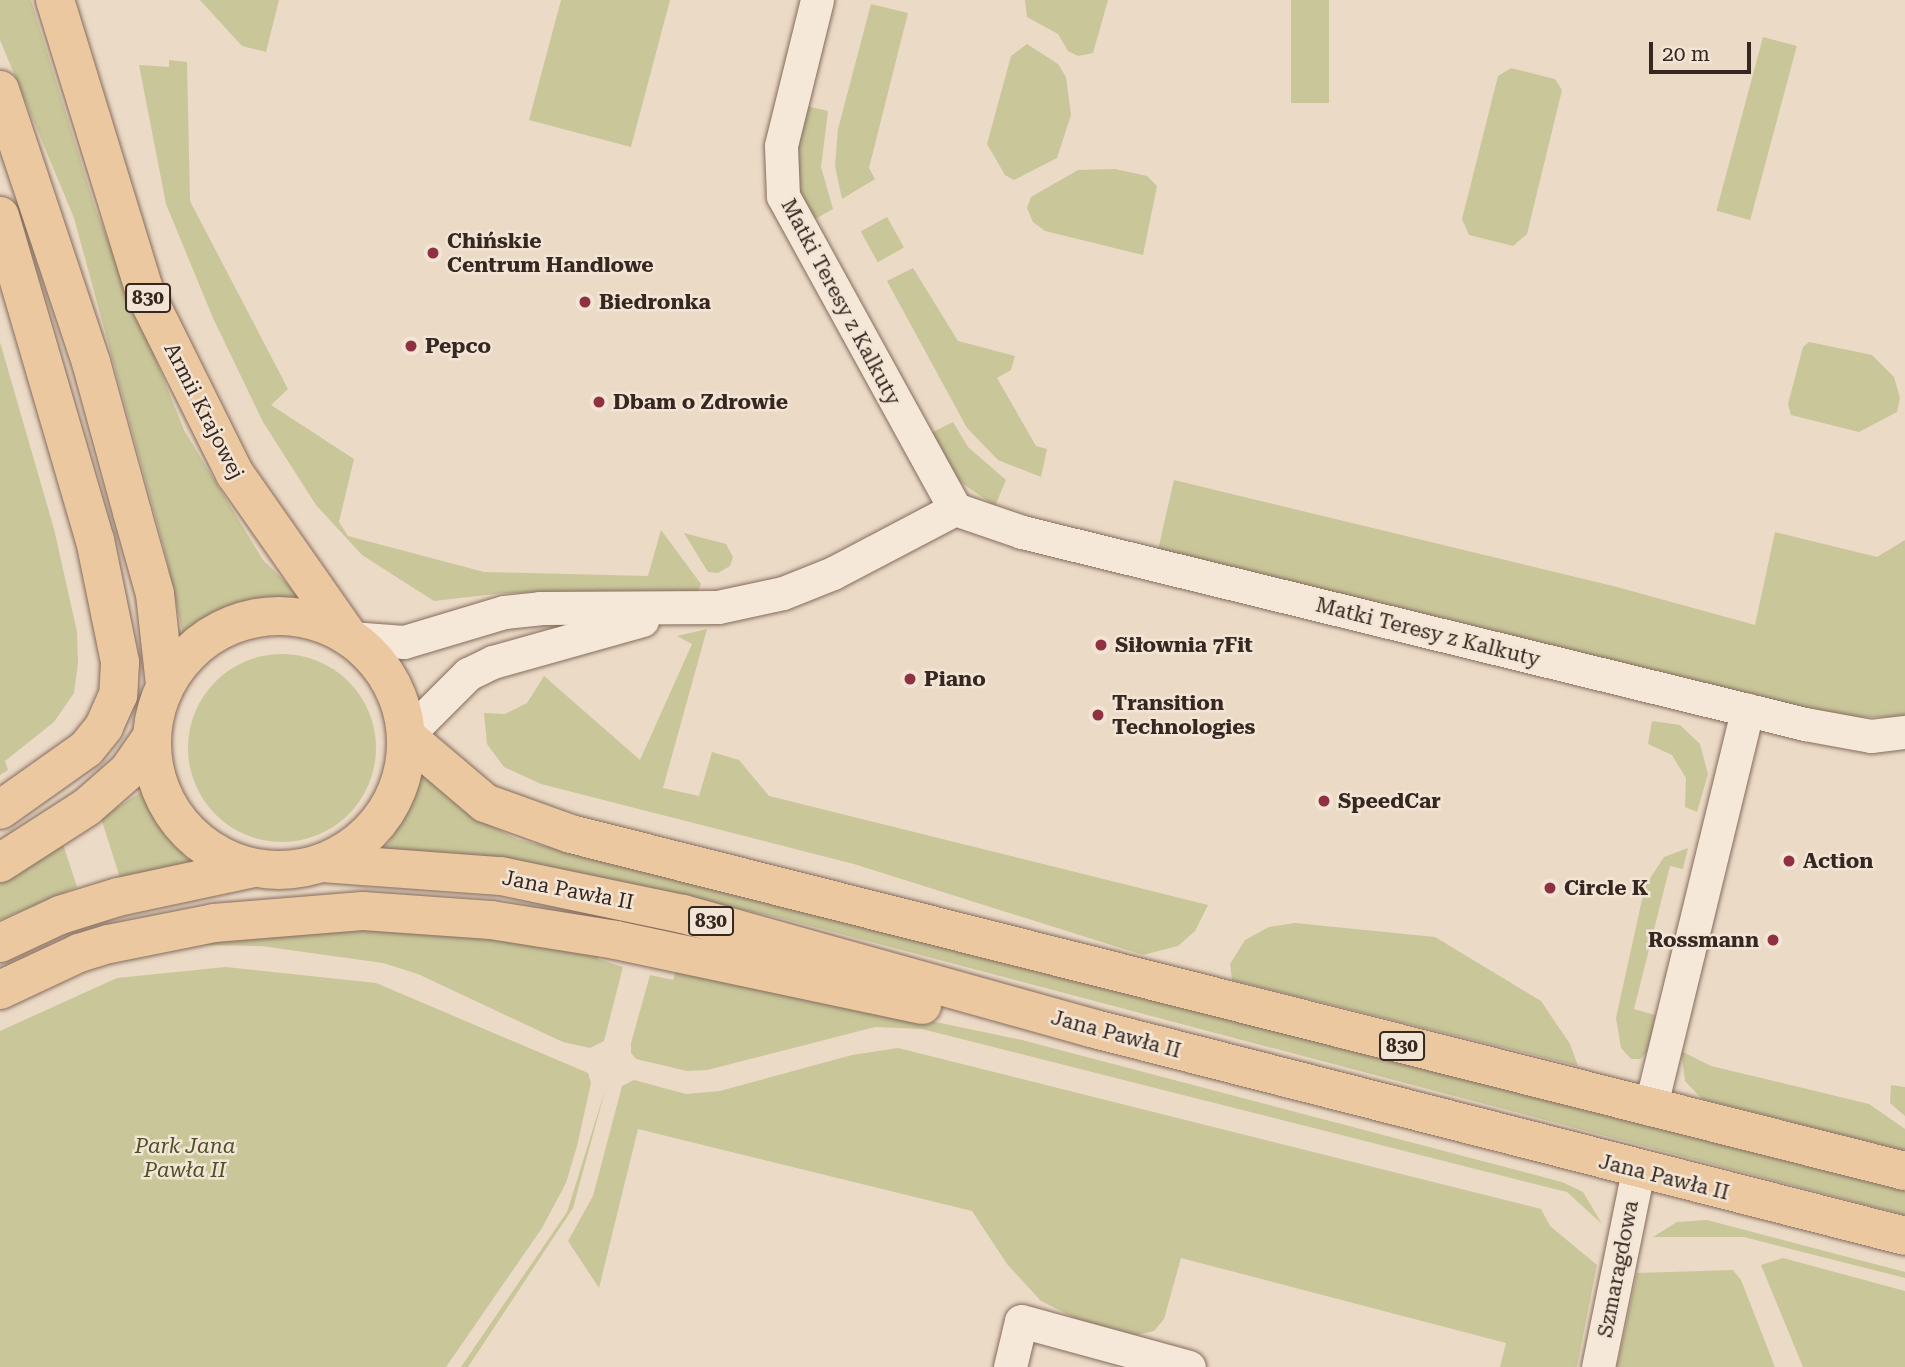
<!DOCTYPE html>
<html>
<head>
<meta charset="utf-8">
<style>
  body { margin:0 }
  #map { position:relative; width:1905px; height:1367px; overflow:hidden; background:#ebdac6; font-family:"Roboto Serif",serif }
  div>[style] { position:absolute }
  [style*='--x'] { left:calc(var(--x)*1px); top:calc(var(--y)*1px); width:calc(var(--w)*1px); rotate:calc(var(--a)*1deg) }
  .green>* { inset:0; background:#c9c69a; transform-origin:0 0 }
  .round { border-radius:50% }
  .roads { filter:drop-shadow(0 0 2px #856c5d) drop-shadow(0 0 2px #856c5d) }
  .street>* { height:33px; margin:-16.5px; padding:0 16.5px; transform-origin:16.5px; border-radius:16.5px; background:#f6e8d8 }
  .primary>* { height:38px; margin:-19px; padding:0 19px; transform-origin:19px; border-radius:19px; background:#ebc8a0 }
  .primary>.ring { margin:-19px; padding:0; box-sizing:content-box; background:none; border:38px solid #ebc8a0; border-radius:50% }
  .dots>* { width:19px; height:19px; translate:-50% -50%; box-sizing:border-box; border:4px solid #f3e5d5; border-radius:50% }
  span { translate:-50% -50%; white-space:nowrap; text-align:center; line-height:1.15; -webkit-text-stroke:5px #f3e5d5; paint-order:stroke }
  .shield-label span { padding:2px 5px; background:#f3e5d5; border:2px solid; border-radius:5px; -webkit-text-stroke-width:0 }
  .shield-label { font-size:19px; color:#362720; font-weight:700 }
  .poi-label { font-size:21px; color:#362720; font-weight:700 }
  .left { translate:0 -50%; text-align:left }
  .right { translate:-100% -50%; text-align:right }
  .street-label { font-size:21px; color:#362720 }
  .park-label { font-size:21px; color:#4e5128; font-style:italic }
  .scale { position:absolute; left:1649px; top:42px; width:102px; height:32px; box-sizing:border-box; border:4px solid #362720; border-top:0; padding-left:9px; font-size:21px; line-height:24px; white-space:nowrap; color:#362720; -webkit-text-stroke:5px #f3e5d5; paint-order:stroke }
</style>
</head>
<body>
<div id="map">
  <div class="green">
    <i style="clip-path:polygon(0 0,31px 0,96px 210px,184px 430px,263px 560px,307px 603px,232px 610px,184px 639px,166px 555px,74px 218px,0 40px)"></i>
    <i style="clip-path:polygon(200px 0,279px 0,266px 52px,242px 46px)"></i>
    <i style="clip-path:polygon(561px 0,670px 0,631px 147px,529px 120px)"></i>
    <i style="clip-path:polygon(1025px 0,1108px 0,1093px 53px,1078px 56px,1068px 51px,1058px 34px,1027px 17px)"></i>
    <i style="left:1291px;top:0;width:38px;height:103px"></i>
    <i style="clip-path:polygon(871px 4px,908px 13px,869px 168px,875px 179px,842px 199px,835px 166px,838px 129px)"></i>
    <i style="left:1763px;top:37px;width:35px;height:180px;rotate:15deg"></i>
    <i style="clip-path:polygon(1027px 44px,1058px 64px,1066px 77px,1071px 115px,1057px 158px,1014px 180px,1005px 175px,987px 144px,1011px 56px)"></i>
    <i style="clip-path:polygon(169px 60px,187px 62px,190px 201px,288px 389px,271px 405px,354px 459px,339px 522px,348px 536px,484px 572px,648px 576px,661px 530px,701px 584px,698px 591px,504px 593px,434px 601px,362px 555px,316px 505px,263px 422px,213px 318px,166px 204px,139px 65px,169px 67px)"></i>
    <i style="clip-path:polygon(1511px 68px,1555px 79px,1562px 90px,1527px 234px,1513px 246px,1469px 235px,1462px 219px,1498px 76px)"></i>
    <i style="clip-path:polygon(806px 106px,828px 111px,821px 167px,833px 209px,817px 218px,809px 217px,799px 192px,795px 150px)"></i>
    <i style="clip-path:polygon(1115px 169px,1147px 176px,1157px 186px,1143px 255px,1045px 231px,1033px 222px,1027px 208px,1031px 197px,1078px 170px)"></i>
    <i style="left:887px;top:217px;width:35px;height:30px;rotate:61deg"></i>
    <i style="clip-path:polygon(913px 268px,958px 341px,1015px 356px,1011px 370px,997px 378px,1036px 446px,1047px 449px,1041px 477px,998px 460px,967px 428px,887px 281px)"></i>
    <i style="clip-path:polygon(0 342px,54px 529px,77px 632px,78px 663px,74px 693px,54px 722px,5px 761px,8px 770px,0 775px)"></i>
    <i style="clip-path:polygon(1809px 342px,1872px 355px,1894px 377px,1900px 398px,1897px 412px,1859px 432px,1791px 415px,1788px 404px,1803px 347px)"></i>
    <i style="clip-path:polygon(953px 422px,968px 447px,1006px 480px,995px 506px,959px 481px,927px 435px)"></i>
    <i style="clip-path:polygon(1174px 480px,1617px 587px,1755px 625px,1775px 532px,1877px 557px,1905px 540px,1905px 717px,1843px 717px,1158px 550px)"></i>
    <i style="clip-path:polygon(684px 533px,726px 544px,733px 557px,730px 566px,718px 573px,708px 572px)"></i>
    <i style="clip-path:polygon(707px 629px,663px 788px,699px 796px,712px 752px,739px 760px,769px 796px,1208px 905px,1195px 931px,1178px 946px,1143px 955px,854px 864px,541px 784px,504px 767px,487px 744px,484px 713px,505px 714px,527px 703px,544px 676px,640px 760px,692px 644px,677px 636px)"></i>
    <i class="round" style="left:188px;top:654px;width:188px;height:188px"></i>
    <i style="clip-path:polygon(1652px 721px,1680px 725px,1700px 744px,1708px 774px,1697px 812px,1685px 807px,1686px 778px,1672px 755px,1648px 744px)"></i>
    <i style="clip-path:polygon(422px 775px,466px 813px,517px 839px,1905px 1191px,1905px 1215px,780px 918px,551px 867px,381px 854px,404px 819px)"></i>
    <i style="clip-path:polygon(141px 792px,168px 839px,193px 864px,120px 878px,101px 818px)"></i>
    <i style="clip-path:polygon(63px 844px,77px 887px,0 920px,0 884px)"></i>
    <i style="clip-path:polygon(1688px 848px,1683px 869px,1670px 866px,1634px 1009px,1655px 1015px,1650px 1049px,1640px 1059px,1631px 1059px,1621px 1048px,1616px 1018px,1645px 886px,1664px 857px)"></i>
    <i style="clip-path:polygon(1295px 923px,1435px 937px,1541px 1001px,1570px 1044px,1578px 1066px,1232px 980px,1230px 964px,1245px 940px,1269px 927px)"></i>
    <i style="clip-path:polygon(392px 925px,600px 950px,598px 959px,623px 967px,604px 1041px,590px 1048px,563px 1042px,418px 974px,383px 963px,261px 946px,205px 945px,145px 950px,179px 940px)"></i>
    <i style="clip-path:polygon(226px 967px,376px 983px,588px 1073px,591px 1083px,577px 1146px,566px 1183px,542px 1228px,446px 1367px,0 1367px,0 1031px,117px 978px)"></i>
    <i style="clip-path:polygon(677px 968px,1022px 1040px,1562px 1182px,1583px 1192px,1602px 1224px,1567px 1192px,922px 1029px,875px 1027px,707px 1070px,687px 1071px,636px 1059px,631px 1053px,631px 1043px,650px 975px,673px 980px)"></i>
    <i style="clip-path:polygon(898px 1048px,1541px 1209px,1550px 1226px,1597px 1265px,1577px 1367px,1500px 1367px,1506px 1343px,1181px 1258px,1164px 1319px,1154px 1331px,1136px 1335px,1077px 1319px,1041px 1301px,1007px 1264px,972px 1211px,638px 1129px,599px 1288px,568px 1241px,593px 1196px,622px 1086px,634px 1080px,686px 1094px,720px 1091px,852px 1055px)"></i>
    <i style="clip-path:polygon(1681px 1051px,1711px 1066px,1869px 1104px,1905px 1129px,1905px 1151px,1702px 1099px,1685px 1081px)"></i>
    <i style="clip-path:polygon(1891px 1085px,1905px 1087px,1905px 1116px,1890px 1103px)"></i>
    <i style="clip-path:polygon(606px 1087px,573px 1208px,468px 1367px,461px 1367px,567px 1212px)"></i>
    <i style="clip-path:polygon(1707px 1220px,1905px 1272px,1905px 1278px,1744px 1237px,1653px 1237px,1677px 1222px)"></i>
    <i style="clip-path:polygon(1783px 1258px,1905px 1291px,1905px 1367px,1803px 1367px,1761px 1265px)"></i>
    <i style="clip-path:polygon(1733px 1270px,1741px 1280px,1775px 1367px,1617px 1367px,1637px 1273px)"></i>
  </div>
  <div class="roads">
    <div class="street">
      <i style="--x:817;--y:0;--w:150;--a:103.9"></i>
      <i style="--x:781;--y:146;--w:50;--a:87.7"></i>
      <i style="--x:783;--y:196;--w:357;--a:61.2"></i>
      <i style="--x:955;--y:509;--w:71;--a:18.9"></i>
      <i style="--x:1022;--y:532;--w:806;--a:13.78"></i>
      <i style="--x:1805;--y:724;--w:67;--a:10.3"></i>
      <i style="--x:1871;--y:736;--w:34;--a:-7"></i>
      <i style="--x:350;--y:638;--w:54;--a:4.2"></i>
      <i style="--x:404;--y:642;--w:104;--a:-16.7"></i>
      <i style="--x:504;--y:612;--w:36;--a:-6"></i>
      <i style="--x:540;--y:608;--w:178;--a:-0.3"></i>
      <i style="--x:718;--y:607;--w:66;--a:-12.2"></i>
      <i style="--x:783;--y:593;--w:54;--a:-21.8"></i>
      <i style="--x:833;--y:573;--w:138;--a:-27.7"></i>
      <i style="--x:406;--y:736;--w:88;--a:-45"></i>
      <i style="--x:468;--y:674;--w:28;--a:-26"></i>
      <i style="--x:493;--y:662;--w:155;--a:-15.7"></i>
      <i style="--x:1650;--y:1109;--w:411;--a:-76.3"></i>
      <i style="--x:1010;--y:1367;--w:47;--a:-76.6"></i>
      <i style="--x:1021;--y:1321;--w:174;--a:15.3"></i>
      <i style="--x:1598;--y:1367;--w:200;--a:-78.5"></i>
    </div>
    <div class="primary">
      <i style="--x:55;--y:0;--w:309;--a:72.9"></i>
      <i style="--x:146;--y:295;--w:200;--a:63.6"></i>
      <i style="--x:235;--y:474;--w:199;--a:55"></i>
      <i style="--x:0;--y:90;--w:287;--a:71.5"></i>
      <i style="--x:91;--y:362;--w:156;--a:74.7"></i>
      <i style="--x:132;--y:512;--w:85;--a:74.3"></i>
      <i style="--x:155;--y:594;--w:92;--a:83.7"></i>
      <i style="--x:0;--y:216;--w:338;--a:73.7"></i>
      <i style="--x:95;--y:540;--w:125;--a:78.4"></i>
      <i style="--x:120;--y:662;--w:33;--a:93"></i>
      <i style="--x:118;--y:695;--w:35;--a:114"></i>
      <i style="--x:104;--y:727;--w:28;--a:129"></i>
      <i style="--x:86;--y:749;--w:105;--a:144.7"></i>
      <i class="ring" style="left:152px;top:616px;width:216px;height:216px"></i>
      <i style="--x:406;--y:736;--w:104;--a:40.3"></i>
      <i style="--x:485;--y:803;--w:91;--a:19.8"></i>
      <i style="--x:571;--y:834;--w:1376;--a:14.18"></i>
      <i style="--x:0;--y:863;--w:103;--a:-32.8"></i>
      <i style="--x:87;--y:807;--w:55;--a:-41.3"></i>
      <i style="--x:128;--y:771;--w:40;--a:-55.1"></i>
      <i style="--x:322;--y:863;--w:179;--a:4.2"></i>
      <i style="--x:501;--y:876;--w:186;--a:11.8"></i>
      <i style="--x:683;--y:914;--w:424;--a:15.6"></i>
      <i style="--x:1091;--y:1028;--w:840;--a:14.33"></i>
      <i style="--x:0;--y:943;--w:66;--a:-25"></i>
      <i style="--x:60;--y:915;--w:61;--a:-17.2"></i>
      <i style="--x:118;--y:897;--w:138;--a:-12.1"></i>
      <i style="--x:0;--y:990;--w:87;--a:-25.1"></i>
      <i style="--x:79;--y:953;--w:31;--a:-17"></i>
      <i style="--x:109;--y:944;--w:107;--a:-11.3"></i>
      <i style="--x:214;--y:923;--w:149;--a:-4.6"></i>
      <i style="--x:363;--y:911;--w:128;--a:4"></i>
      <i style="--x:491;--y:920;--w:127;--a:9.1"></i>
      <i style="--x:616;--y:940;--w:313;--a:12"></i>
    </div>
  </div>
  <div class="dots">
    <i style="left:433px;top:253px;background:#903141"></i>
    <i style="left:585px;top:302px;background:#903141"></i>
    <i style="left:411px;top:346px;background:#903141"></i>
    <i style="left:599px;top:402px;background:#903141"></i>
    <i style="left:1101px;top:645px;background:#903141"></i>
    <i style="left:910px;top:679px;background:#903141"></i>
    <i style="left:1098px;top:715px;background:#903141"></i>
    <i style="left:1324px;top:801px;background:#903141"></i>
    <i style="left:1789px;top:861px;background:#903141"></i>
    <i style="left:1550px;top:888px;background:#903141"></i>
    <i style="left:1773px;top:940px;background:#903141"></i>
  </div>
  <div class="shield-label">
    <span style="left:148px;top:298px">830</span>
    <span style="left:711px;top:921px">830</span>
    <span style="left:1402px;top:1046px">830</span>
  </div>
  <div class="poi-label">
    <span class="left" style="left:447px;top:253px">Chińskie<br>Centrum Handlowe</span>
    <span class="left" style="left:599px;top:302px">Biedronka</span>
    <span class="left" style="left:425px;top:346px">Pepco</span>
    <span class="left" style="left:613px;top:402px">Dbam o Zdrowie</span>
    <span class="left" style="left:1115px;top:645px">Siłownia 7Fit</span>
    <span class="left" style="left:924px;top:679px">Piano</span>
    <span class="left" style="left:1112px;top:715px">Transition<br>Technologies</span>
    <span class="left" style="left:1338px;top:801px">SpeedCar</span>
    <span class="left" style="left:1803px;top:861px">Action</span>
    <span class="left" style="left:1564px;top:888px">Circle K</span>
    <span class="right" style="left:1759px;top:940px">Rossmann</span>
  </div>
  <div class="street-label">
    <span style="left:841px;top:302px;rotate:62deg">Matki Teresy z Kalkuty</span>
    <span style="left:204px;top:411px;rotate:63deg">Armii Krajowej</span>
    <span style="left:1428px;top:632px;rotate:14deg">Matki Teresy z Kalkuty</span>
    <span style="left:568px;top:890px;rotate:11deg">Jana Pawła II</span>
    <span style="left:1116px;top:1034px;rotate:15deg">Jana Pawła II</span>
    <span style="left:1664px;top:1177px;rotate:14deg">Jana Pawła II</span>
    <span style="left:1618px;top:1269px;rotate:-79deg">Szmaragdowa</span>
  </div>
  <div class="park-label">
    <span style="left:185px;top:1158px">Park Jana<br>Pawła II</span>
  </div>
  <div class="scale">20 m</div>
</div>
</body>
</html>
